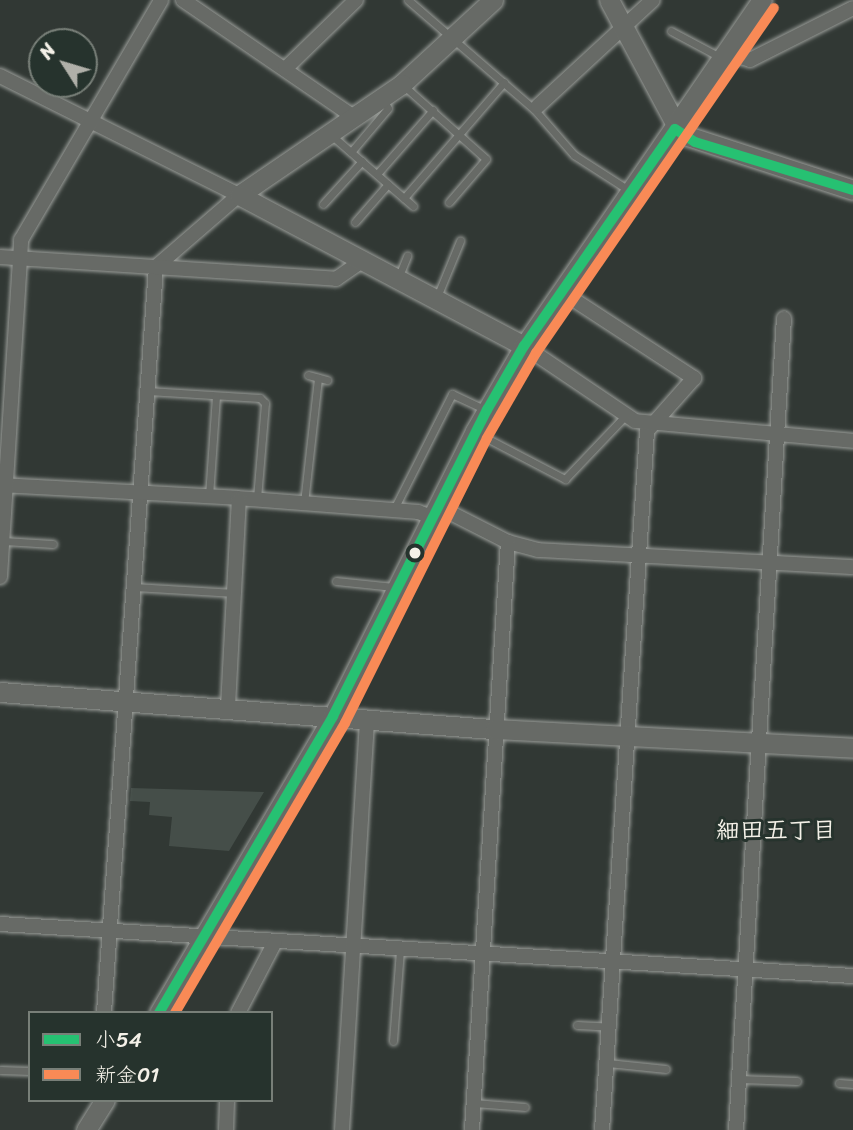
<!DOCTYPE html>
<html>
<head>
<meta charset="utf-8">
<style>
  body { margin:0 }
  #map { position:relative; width:853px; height:1130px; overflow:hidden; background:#313834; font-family:Sriracha,"Klee One",sans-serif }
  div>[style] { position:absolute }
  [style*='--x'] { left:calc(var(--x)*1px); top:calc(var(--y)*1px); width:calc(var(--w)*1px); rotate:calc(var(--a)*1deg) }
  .green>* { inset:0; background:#454e49 }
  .roads { filter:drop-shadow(0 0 2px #9a9d99) drop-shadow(0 0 2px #9a9d99) }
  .lane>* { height:7px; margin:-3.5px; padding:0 3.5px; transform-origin:3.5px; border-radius:3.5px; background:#676a66 }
  .street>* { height:14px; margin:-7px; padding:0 7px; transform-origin:7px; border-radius:7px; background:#676a66 }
  .secondary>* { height:19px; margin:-9.5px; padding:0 9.5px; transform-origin:9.5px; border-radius:9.5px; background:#676a66 }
  .bus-1>* { height:10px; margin:-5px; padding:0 5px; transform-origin:5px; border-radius:5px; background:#26c172 }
  .bus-2>* { height:10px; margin:-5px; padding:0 5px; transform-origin:5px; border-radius:5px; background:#f98a56 }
  .dots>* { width:19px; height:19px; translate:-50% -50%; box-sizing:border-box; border:4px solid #26332d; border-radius:50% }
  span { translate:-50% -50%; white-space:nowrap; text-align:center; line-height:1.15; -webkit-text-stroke:6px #26332d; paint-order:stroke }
  .neighbourhood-label { font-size:24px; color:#f4f1e8; font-weight:700 }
  .legend { position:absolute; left:28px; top:1011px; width:245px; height:91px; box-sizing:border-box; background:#26332d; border:2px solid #787f78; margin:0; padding:9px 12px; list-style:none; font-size:21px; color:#f4f1e8 }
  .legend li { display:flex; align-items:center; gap:14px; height:35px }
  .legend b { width:35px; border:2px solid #787f78 }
  .north { position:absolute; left:28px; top:28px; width:70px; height:70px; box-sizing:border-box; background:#26332d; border:2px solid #787f78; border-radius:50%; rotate:307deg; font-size:19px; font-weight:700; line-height:28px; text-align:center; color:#f4f1e8 }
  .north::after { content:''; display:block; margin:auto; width:24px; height:32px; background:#b0b0a9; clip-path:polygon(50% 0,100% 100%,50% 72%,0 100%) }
</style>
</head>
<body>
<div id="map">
  <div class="green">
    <i style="clip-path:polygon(131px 788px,264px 792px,229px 851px,169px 846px,172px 817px,149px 815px,150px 802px,130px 801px)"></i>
  </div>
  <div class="roads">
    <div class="lane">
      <i style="--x:408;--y:0;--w:167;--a:40.9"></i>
      <i style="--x:671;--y:31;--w:55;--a:28"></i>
      <i style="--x:403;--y:85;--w:111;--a:41.7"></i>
      <i style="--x:486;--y:159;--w:57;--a:130.7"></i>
      <i style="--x:537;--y:106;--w:4;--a:135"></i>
      <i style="--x:534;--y:109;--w:61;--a:49"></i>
      <i style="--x:574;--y:155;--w:67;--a:32.7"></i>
      <i style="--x:330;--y:134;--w:110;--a:40.9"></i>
      <i style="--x:351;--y:152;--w:57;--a:-49.9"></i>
      <i style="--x:388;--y:108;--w:12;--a:-121"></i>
      <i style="--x:377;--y:174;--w:85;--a:-48.8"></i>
      <i style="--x:404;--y:198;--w:153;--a:-49.2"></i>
      <i style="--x:323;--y:204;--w:58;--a:-47.8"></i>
      <i style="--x:355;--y:222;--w:50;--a:-49"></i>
      <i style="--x:399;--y:276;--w:22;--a:-68"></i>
      <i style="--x:437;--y:297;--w:61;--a:-67.7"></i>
      <i style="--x:308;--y:375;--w:20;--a:15"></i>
      <i style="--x:148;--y:391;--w:112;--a:3.6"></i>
      <i style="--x:260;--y:398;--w:7;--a:45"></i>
      <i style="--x:265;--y:403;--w:96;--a:94.8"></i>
      <i style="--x:475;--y:432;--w:102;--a:27.6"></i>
      <i style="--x:565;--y:479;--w:88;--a:-46.4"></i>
      <i style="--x:209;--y:496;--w:100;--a:-86"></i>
      <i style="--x:304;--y:503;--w:126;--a:-83.6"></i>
      <i style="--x:394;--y:509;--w:129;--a:-63.2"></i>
      <i style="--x:452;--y:394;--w:38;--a:25"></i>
      <i style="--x:3;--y:541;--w:50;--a:3.4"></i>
      <i style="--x:336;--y:581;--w:58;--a:5.9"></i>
      <i style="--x:134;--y:587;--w:101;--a:3.4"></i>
      <i style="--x:577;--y:1025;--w:33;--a:3"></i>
      <i style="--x:393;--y:1041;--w:92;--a:-85.6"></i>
      <i style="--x:608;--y:1063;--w:58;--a:5.9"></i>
      <i style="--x:0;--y:1070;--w:30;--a:2"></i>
      <i style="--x:739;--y:1079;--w:58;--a:2"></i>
      <i style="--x:839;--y:1083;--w:14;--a:4"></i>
      <i style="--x:474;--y:1103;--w:51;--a:4.5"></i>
    </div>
    <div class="street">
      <i style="--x:183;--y:0;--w:207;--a:34.4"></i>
      <i style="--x:726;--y:53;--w:25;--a:16"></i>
      <i style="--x:750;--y:60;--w:115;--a:-26.8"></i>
      <i style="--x:285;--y:69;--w:99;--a:-44.2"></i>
      <i style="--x:0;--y:76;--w:267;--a:26.5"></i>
      <i style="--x:239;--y:195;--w:110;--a:139.1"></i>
      <i style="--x:156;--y:267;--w:748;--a:93.99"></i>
      <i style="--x:538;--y:106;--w:156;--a:-42.7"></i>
      <i style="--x:0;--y:257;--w:337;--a:3.7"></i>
      <i style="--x:336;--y:279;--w:32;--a:-35"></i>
      <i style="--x:562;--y:292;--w:158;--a:33.1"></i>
      <i style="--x:694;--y:378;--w:71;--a:131.6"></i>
      <i style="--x:647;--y:431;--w:700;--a:93.68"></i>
      <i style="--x:524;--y:346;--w:134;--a:34"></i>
      <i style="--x:635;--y:421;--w:219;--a:5.2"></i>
      <i style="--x:0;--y:485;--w:237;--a:3.1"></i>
      <i style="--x:237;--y:498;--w:182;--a:4.4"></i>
      <i style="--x:418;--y:512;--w:15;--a:20"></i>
      <i style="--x:437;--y:506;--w:80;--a:26.9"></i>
      <i style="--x:508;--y:542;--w:31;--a:15"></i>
      <i style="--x:538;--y:550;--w:315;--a:3.1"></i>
      <i style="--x:0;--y:577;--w:338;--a:-86.4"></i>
      <i style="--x:21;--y:240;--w:278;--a:-59.7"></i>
      <i style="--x:228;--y:707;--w:207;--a:-87"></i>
      <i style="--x:0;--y:924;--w:855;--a:3.49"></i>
      <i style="--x:238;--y:1013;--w:80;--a:-62.5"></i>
      <i style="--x:226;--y:1130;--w:30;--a:-88"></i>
      <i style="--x:342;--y:1130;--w:413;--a:-86.5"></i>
      <i style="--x:472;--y:1130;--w:589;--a:-86.5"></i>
      <i style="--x:736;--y:1130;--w:813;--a:-86.62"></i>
    </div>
    <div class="secondary">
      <i style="--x:493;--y:0;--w:124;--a:137.3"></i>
      <i style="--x:402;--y:84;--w:197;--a:145.7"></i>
      <i style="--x:239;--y:195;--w:323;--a:27.9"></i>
      <i style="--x:609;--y:0;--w:152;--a:61.8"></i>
      <i style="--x:681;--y:134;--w:181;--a:18"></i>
      <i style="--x:0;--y:692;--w:496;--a:4.3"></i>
      <i style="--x:495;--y:729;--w:359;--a:3"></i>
      <i style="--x:159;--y:1013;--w:344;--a:-59.6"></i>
      <i style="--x:333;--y:716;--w:318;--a:-63.5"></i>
      <i style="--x:475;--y:431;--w:98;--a:-60"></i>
      <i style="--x:524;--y:346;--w:420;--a:-55.5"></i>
      <i style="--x:86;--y:1130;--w:36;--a:-58"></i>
    </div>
  </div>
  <div class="bus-1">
    <i style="--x:675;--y:129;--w:24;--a:33"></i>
    <i style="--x:695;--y:142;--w:165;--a:16.9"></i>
    <i style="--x:159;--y:1013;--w:344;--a:-59.6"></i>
    <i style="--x:333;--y:716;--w:343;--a:-63.3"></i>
    <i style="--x:487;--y:410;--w:74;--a:-60"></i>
    <i style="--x:524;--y:346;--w:264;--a:-55.2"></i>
  </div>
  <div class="bus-2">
    <i style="--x:175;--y:1013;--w:336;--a:-59.6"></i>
    <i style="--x:345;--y:723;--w:318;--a:-63.5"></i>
    <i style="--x:487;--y:438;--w:98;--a:-60"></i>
    <i style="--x:536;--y:353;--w:419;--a:-55.4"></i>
  </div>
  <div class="dots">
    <i style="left:415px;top:553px;background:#f4f1e8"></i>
  </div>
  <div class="neighbourhood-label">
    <span style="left:776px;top:831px">細田五丁目</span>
  </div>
  <ul class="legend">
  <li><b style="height:9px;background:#26c172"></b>小54</li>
  <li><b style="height:9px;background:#f98a56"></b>新金01</li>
  </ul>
  <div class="north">N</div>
</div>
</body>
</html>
